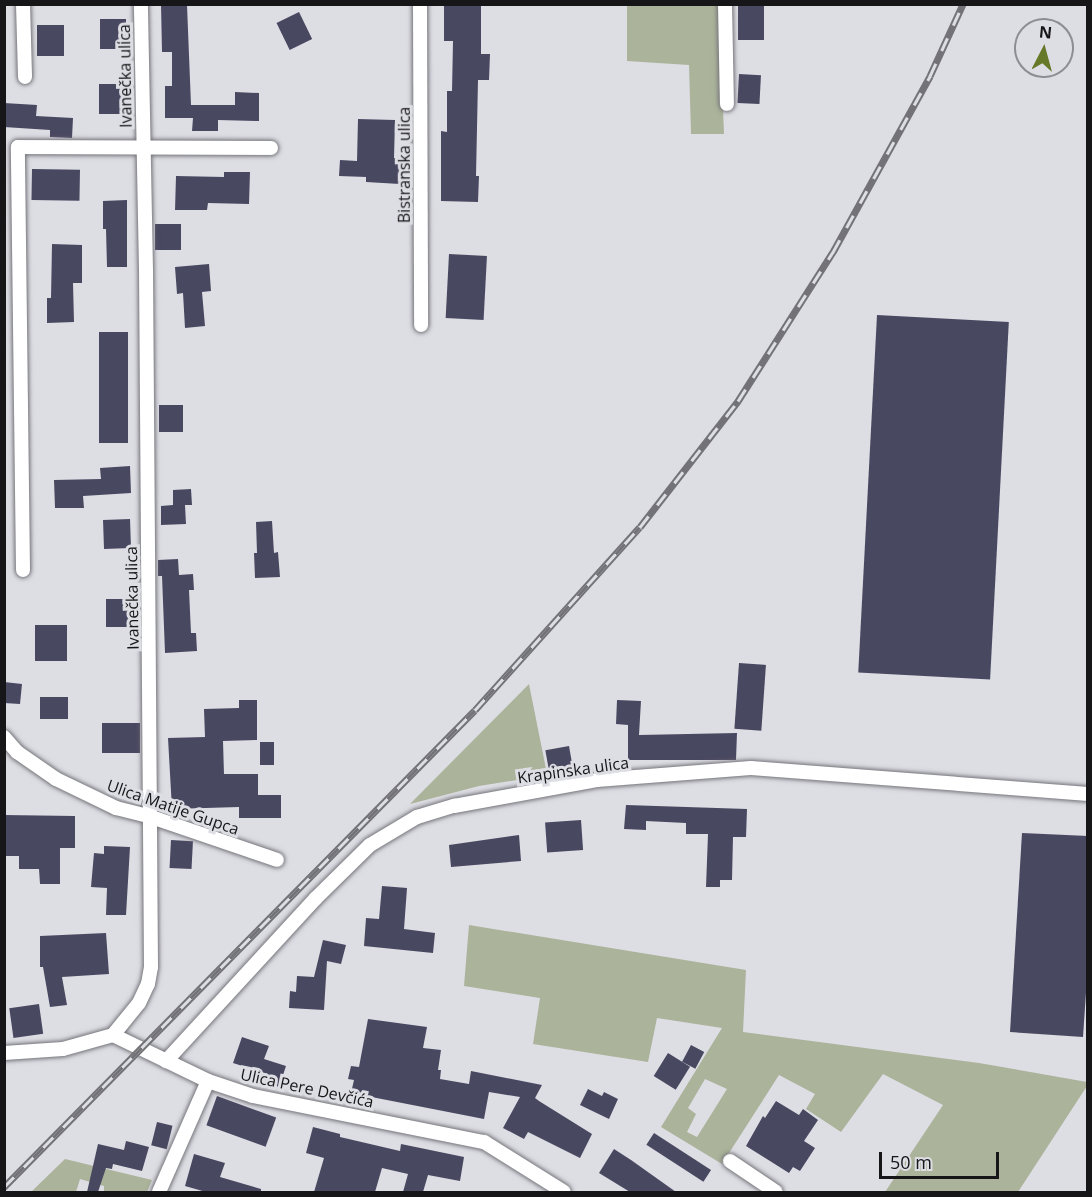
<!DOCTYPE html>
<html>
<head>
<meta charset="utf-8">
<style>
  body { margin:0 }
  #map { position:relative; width:1092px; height:1197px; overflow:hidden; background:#dddde4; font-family:"Open Sans",sans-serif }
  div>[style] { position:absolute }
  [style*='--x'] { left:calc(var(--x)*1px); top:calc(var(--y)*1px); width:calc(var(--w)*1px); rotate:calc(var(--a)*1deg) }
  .green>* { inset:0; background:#abb39a }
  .building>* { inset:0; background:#494861; transform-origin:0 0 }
  .roads { filter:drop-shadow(0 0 2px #75757b) drop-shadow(0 0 2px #75757b) }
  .minor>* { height:14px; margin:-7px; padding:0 7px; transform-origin:7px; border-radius:7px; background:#fff }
  .rail>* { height:7px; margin-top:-3.5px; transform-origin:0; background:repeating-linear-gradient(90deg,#dddde4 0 14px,#737377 0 28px); box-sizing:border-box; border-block:2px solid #737377 }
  span { translate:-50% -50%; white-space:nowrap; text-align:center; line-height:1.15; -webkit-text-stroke:6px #dddde4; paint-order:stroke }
  .street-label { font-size:16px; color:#161618 }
  .frame { position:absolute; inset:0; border:6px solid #161618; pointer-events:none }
  .north { position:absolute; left:1014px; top:18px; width:60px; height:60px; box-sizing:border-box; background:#dddde4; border:2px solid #8d8d92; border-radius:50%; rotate:6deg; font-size:16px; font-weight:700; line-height:24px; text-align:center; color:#161618 }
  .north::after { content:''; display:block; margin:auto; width:21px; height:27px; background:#667929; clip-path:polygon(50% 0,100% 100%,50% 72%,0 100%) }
  .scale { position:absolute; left:879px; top:1152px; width:120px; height:27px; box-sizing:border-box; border:3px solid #161618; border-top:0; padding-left:8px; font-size:18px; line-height:21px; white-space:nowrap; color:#161618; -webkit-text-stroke:4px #dddde4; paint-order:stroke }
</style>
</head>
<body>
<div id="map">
  <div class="green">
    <i style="clip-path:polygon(627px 5px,719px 5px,724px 134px,691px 134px,689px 65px,627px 61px)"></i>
    <i style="clip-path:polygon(529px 684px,548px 779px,523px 779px,479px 786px,410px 804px)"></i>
    <i style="clip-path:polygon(evenodd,469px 925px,746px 970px,743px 1032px,979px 1063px,1087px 1082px,1087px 1086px,1018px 1192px,885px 1192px,943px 1105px,883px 1074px,841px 1132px,806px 1109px,815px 1094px,779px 1075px,722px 1164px,661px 1127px,722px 1028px,657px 1018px,648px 1062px,533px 1044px,540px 998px,464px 986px,469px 925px,705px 1079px,727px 1089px,697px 1137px,687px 1132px,696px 1114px,688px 1108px,705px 1079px)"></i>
    <i style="clip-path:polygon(65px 1159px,152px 1180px,147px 1192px,104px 1192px,104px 1186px,80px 1179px,76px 1192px,31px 1192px)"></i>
  </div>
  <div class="building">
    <i style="clip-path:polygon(444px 4px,481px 4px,481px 54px,490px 54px,489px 80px,478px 80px,476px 176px,479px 176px,478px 202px,441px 201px,441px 131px,447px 132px,447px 91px,452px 91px,453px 41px,444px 41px)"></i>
    <i style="left:738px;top:4px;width:26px;height:36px"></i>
    <i style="clip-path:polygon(161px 5px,187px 5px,191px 105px,235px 105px,235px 92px,259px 93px,259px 121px,218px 120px,218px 131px,192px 131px,193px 118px,165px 118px,165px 86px,172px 86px,172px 52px,162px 52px)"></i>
    <i style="left:299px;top:12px;width:30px;height:25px;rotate:64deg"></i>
    <i style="left:100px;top:19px;width:26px;height:30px"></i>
    <i style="left:37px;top:25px;width:27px;height:31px"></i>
    <i style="left:739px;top:74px;width:22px;height:29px;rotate:3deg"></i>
    <i style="left:99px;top:84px;width:26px;height:30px"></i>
    <i style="clip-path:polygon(4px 103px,37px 105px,36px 116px,73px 118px,72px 138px,50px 137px,50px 130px,4px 127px)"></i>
    <i style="clip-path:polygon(358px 119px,395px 120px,394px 158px,401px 158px,400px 184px,366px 182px,366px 177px,339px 176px,340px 160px,357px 161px)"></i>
    <i style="left:32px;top:169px;width:48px;height:31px;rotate:1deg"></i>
    <i style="clip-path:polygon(224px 172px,250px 172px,249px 204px,208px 203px,207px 210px,175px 210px,176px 176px,224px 177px)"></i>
    <i style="clip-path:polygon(127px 200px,127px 267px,107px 267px,106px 229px,103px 229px,103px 201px)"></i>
    <i style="left:155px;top:224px;width:26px;height:26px"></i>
    <i style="clip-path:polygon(52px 244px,82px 245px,82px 283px,73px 283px,74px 322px,47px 323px,47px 298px,51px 298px)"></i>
    <i style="left:449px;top:254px;width:38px;height:64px;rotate:3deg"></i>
    <i style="clip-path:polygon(209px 264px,211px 291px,202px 292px,205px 326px,185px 328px,183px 293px,177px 294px,175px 267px)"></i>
    <i style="left:877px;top:315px;width:132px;height:358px;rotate:3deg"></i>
    <i style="left:99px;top:332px;width:29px;height:111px"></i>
    <i style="left:159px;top:405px;width:24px;height:27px"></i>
    <i style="clip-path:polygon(130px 466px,131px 493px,83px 496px,84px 508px,55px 508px,54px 480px,101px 479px,100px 468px)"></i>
    <i style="clip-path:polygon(191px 489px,192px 505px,182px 505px,185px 505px,186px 524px,161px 525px,161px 506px,173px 505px,173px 490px)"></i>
    <i style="left:130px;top:519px;width:29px;height:27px;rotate:88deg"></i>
    <i style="clip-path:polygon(272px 521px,274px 553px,278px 552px,280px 577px,255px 578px,254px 553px,257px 553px,256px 522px)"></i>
    <i style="clip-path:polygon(178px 559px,179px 575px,193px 574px,194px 590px,189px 590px,191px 633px,196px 633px,197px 651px,165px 653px,162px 576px,158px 576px,158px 560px)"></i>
    <i style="left:106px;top:599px;width:29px;height:28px"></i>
    <i style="left:35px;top:625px;width:32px;height:36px"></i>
    <i style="left:739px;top:663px;width:27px;height:66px;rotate:4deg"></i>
    <i style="clip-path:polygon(4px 682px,22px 684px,20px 704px,4px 703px)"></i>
    <i style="left:68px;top:697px;width:22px;height:28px;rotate:90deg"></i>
    <i style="clip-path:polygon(239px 700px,257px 700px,257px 740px,223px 741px,224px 774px,258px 774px,258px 795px,281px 795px,281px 818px,239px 818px,239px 807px,172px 809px,168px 738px,205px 737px,204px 709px,239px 708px)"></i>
    <i style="clip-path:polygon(617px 700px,641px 701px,639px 735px,737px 733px,736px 760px,628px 760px,628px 725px,616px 724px)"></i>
    <i style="left:102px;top:723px;width:38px;height:30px"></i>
    <i style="left:260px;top:742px;width:14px;height:23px"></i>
    <i style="left:569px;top:746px;width:29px;height:24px;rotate:80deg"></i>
    <i style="clip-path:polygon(626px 805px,747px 809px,746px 837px,733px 837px,732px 880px,720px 880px,720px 887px,706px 887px,708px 834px,686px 834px,686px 823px,646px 821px,646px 830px,624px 829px)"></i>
    <i style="clip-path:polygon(4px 815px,75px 816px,75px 848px,60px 848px,60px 884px,40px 884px,39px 869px,19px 869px,19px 856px,4px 856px)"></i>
    <i style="left:581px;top:820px;width:30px;height:36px;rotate:86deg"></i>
    <i style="clip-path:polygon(1022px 833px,1088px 836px,1088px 963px,1083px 1037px,1010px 1032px)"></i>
    <i style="clip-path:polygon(519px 835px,521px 861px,451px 867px,449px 845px)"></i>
    <i style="left:171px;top:840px;width:22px;height:28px;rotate:3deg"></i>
    <i style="clip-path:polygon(104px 846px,130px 847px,126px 915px,106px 915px,107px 888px,91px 887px,94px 853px,104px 854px)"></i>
    <i style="clip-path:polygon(382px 886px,407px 888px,404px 929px,435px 933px,433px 953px,364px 946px,366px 918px,379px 919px)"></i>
    <i style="clip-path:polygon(106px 933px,109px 974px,62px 977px,67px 1005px,50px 1007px,43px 967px,40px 967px,40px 936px)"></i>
    <i style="clip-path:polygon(323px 940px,346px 945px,341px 964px,327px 961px,324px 1010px,289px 1008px,290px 991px,296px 992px,297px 976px,314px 977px)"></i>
    <i style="left:39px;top:1004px;width:30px;height:30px;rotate:82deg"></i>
    <i style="clip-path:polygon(368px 1019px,427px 1027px,423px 1048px,441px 1050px,438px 1070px,441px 1070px,440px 1079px,469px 1084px,471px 1071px,542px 1085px,535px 1098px,539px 1101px,592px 1134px,580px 1158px,528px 1132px,524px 1139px,503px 1128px,520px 1097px,489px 1092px,484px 1119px,351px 1093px,354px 1080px,348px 1079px,351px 1066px,359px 1067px)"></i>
    <i style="clip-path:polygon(242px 1037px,269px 1046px,264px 1059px,286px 1066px,279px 1087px,265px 1082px,268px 1074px,233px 1063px)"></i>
    <i style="left:691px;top:1045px;width:15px;height:19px;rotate:28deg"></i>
    <i style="left:668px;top:1053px;width:26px;height:27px;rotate:32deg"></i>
    <i style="clip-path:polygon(588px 1089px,602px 1096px,604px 1092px,618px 1099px,609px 1119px,580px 1105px)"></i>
    <i style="left:217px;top:1096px;width:63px;height:31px;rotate:20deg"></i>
    <i style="clip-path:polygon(776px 1101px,799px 1115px,803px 1109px,818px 1120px,804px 1141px,815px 1148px,800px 1171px,793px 1167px,789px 1173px,746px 1146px,763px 1116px,765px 1118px)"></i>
    <i style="left:157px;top:1122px;width:16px;height:24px;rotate:14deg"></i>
    <i style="clip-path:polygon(313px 1127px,340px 1134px,340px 1137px,400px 1151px,401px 1144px,464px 1157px,460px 1181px,428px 1175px,423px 1192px,403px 1192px,408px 1174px,382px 1168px,375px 1192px,314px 1192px,324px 1158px,306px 1153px)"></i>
    <i style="left:654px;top:1133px;width:68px;height:14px;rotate:33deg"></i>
    <i style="clip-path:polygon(126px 1141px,149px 1147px,142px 1171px,113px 1164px,112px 1169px,106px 1168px,98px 1192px,87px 1192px,98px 1144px,124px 1150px)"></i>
    <i style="clip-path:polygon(614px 1149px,631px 1160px,676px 1192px,630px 1192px,599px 1173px)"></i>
    <i style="clip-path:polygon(194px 1154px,225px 1163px,220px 1177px,261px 1189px,261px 1192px,206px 1192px,185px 1186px)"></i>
  </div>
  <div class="roads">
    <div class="minor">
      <i style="--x:23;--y:4;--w:73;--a:88.4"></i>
      <i style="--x:420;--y:4;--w:321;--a:89.8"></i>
      <i style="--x:725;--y:4;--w:100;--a:88.9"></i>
      <i style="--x:23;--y:570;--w:423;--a:-90.7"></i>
      <i style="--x:18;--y:147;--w:253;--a:0.2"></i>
      <i style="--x:4;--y:737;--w:20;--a:49"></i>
      <i style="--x:17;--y:752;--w:47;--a:34.7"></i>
      <i style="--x:56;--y:779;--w:67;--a:25.8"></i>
      <i style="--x:116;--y:808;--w:36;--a:14"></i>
      <i style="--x:151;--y:817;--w:133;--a:18.8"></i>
      <i style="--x:113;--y:1035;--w:41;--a:-50.9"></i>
      <i style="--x:139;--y:1003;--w:21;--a:-65"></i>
      <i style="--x:148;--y:984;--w:17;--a:-80"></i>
      <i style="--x:151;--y:967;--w:697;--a:-90.41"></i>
      <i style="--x:146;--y:270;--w:266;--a:-91.1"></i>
      <i style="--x:4;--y:1053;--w:59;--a:-3.9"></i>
      <i style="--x:63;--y:1049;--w:52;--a:-15.6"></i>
      <i style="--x:113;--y:1035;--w:106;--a:25.8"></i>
      <i style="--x:208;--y:1081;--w:47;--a:18.4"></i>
      <i style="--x:253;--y:1096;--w:236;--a:11.3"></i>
      <i style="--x:484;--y:1142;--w:94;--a:32"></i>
      <i style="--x:166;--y:1061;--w:220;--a:-47.4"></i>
      <i style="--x:315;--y:899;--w:77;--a:-44.5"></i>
      <i style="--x:370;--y:845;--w:55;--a:-30.8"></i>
      <i style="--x:417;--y:817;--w:39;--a:-17"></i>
      <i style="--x:454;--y:806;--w:145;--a:-10.3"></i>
      <i style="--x:597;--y:780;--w:154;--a:-4.5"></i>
      <i style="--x:751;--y:768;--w:338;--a:4.4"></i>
      <i style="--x:730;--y:1161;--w:55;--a:34"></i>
      <i style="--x:159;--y:1192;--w:121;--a:-66.2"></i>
    </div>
  </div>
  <div class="rail">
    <i style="--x:4;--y:1187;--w:670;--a:-45.36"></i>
    <i style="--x:475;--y:710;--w:246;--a:-48"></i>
    <i style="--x:640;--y:527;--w:160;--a:-52.1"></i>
    <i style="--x:738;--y:401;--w:177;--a:-57.5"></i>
    <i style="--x:833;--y:252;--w:201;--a:-61.1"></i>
    <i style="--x:930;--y:76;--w:79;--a:-65.4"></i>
  </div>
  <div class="street-label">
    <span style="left:125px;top:76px;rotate:-91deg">Ivanečka ulica</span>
    <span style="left:404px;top:165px;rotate:-90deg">Bistranska ulica</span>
    <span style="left:132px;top:598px;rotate:-91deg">Ivanečka ulica</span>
    <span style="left:573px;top:770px;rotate:-8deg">Krapinska ulica</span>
    <span style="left:173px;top:807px;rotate:19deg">Ulica Matije Gupca</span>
    <span style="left:307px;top:1088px;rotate:12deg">Ulica Pere Devčića</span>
  </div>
  <div class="frame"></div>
  <div class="north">N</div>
  <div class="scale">50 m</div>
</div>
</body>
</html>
